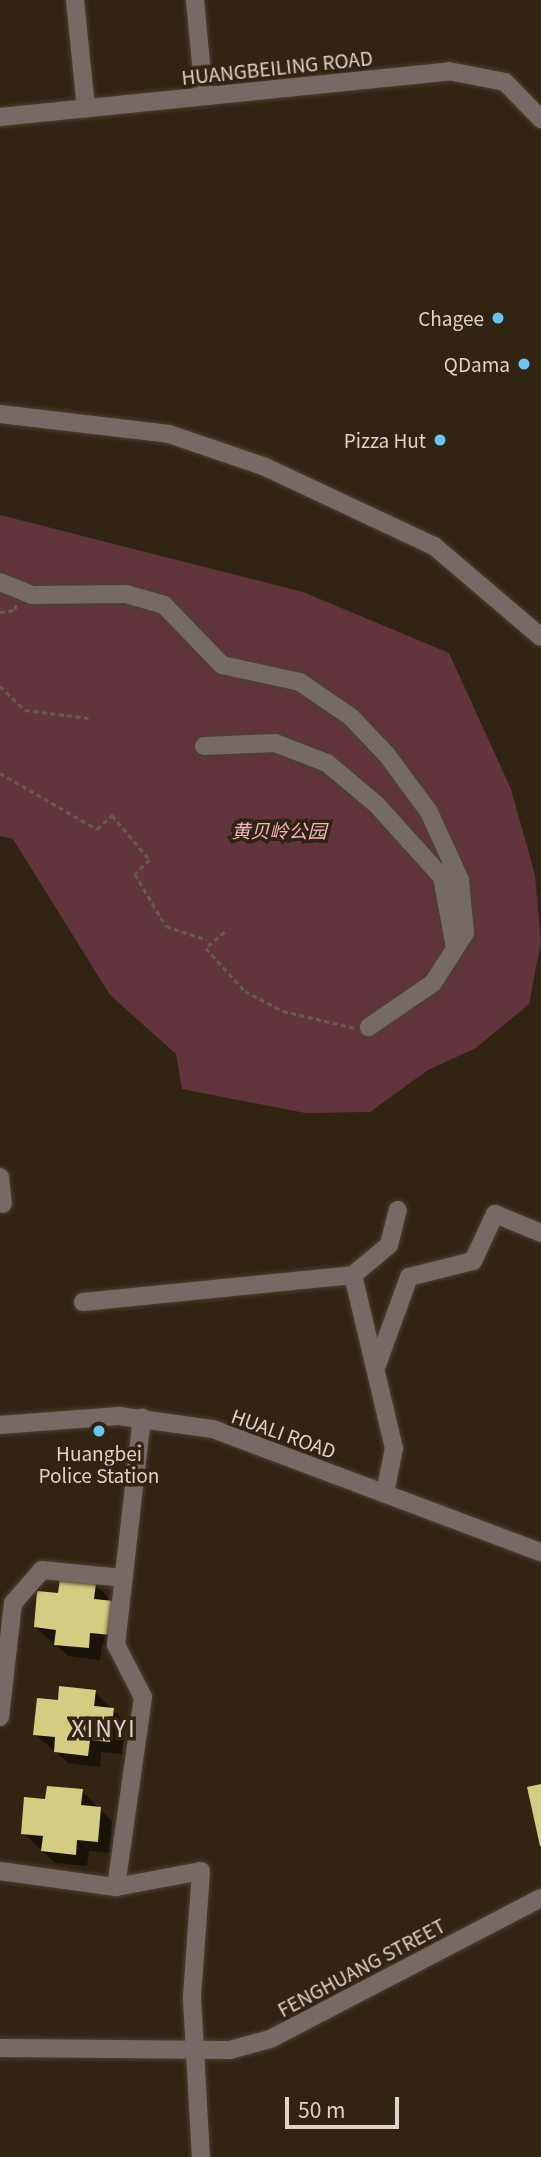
<!DOCTYPE html>
<html>
<head>
<meta charset="utf-8">
<style>
  body { margin:0 }
  #map { position:relative; width:541px; height:2157px; overflow:hidden; background:#322413; font-family:Georgia,"Noto Sans SC",serif }
  div>[style] { position:absolute }
  [style*='--x'] { left:calc(var(--x)*1px); top:calc(var(--y)*1px); width:calc(var(--w)*1px); rotate:calc(var(--a)*1deg) }
  .green>* { inset:0; background:#61343e }
  .shadow>* { inset:0; background:#0007 }
  .building>* { inset:0; background:#d4cc80 }
  .path>* { height:2.5px; margin-top:-1.25px; transform-origin:0; background:repeating-linear-gradient(90deg,#675a4c 0 5px,transparent 0 8.5px) }
  .roads { filter:drop-shadow(0 0 2px #4e4030) drop-shadow(0 0 2px #4e4030) }
  .minor>* { height:18px; margin:-9px; padding:0 9px; transform-origin:9px; border-radius:9px; background:#766a66 }
  .dots>* { width:19px; height:19px; translate:-50% -50%; box-sizing:border-box; border:4px solid #322413; border-radius:50% }
  span { translate:-50% -50%; white-space:nowrap; text-align:center; line-height:1.15; -webkit-text-stroke:7px #322413; paint-order:stroke }
  .street-label { font-size:19px; color:#ded4ca }
  .poi-label { font-size:19px; color:#ded4ca }
  .right { translate:-100% -50%; text-align:right }
  .park-label { font-size:19px; color:#f5b5c1; font-style:italic }
  .quarter-label { font-size:23px; color:#ded4ca; letter-spacing:2px }
  .scale { position:absolute; left:285px; top:2097px; width:114px; height:32px; box-sizing:border-box; border:4px solid #ded4ca; border-top:0; padding-left:9px; font-size:21px; line-height:24px; white-space:nowrap; color:#ded4ca; -webkit-text-stroke:5px #322413; paint-order:stroke }
</style>
</head>
<body>
<div id="map">
  <div class="green">
    <i style="clip-path:polygon(0 515px,303px 592px,449px 653px,511px 789px,535px 875px,541px 942px,529px 1004px,476px 1048px,428px 1070px,370px 1112px,305px 1113px,182px 1089px,176px 1054px,110px 995px,13px 839px,0 836px)"></i>
  </div>
  <div class="shadow">
    <i style="clip-path:polygon(95px 1584px,107px 1596px,122px 1646px,102px 1644px,100px 1660px,68px 1656px,35px 1627px,60px 1595px)"></i>
    <i style="clip-path:polygon(95px 1692px,125px 1722px,122px 1754px,101px 1752px,100px 1767px,68px 1763px,35px 1734px,60px 1702px)"></i>
    <i style="clip-path:polygon(82px 1791px,112px 1821px,110px 1853px,89px 1851px,87px 1866px,55px 1863px,23px 1833px,47px 1801px)"></i>
  </div>
  <div class="building">
    <i style="clip-path:polygon(60px 1579px,96px 1583px,94px 1599px,114px 1601px,111px 1635px,90px 1633px,89px 1648px,54px 1645px,56px 1630px,34px 1627px,37px 1591px,58px 1593px)"></i>
    <i style="clip-path:polygon(59px 1686px,96px 1690px,94px 1706px,114px 1708px,110px 1742px,90px 1740px,88px 1756px,54px 1752px,55px 1737px,33px 1735px,37px 1698px,58px 1700px)"></i>
    <i style="clip-path:polygon(541px 1784px,541px 1846px,540px 1846px,527px 1787px)"></i>
    <i style="clip-path:polygon(47px 1786px,83px 1789px,81px 1805px,101px 1807px,98px 1842px,77px 1840px,76px 1855px,41px 1851px,43px 1836px,21px 1834px,24px 1797px,45px 1799px)"></i>
  </div>
  <div class="path">
    <i style="--x:0;--y:612;--w:15;--a:-8"></i>
    <i style="--x:15;--y:610;--w:6;--a:-81"></i>
    <i style="--x:0;--y:686;--w:35;--a:44"></i>
    <i style="--x:25;--y:710;--w:64;--a:7.1"></i>
    <i style="--x:0;--y:773;--w:112;--a:30"></i>
    <i style="--x:97;--y:829;--w:21;--a:-43"></i>
    <i style="--x:112;--y:815;--w:59;--a:49.8"></i>
    <i style="--x:150;--y:860;--w:21;--a:137"></i>
    <i style="--x:135;--y:874;--w:61;--a:59.2"></i>
    <i style="--x:166;--y:926;--w:43;--a:18.9"></i>
    <i style="--x:225;--y:932;--w:25;--a:140"></i>
    <i style="--x:206;--y:948;--w:58;--a:47.8"></i>
    <i style="--x:245;--y:991;--w:43;--a:27.8"></i>
    <i style="--x:283;--y:1011;--w:74;--a:13.3"></i>
  </div>
  <div class="roads">
    <div class="minor">
      <i style="--x:75;--y:0;--w:109;--a:84.2"></i>
      <i style="--x:195;--y:0;--w:96;--a:84.6"></i>
      <i style="--x:0;--y:117;--w:451;--a:-5.8"></i>
      <i style="--x:449;--y:71;--w:57;--a:11.1"></i>
      <i style="--x:505;--y:82;--w:52;--a:45.8"></i>
      <i style="--x:0;--y:414;--w:170;--a:6.7"></i>
      <i style="--x:169;--y:434;--w:99;--a:18.8"></i>
      <i style="--x:263;--y:466;--w:189;--a:25.1"></i>
      <i style="--x:434;--y:546;--w:140;--a:40.4"></i>
      <i style="--x:0;--y:582;--w:35;--a:22"></i>
      <i style="--x:32;--y:595;--w:94;--a:-0.6"></i>
      <i style="--x:126;--y:594;--w:40;--a:16"></i>
      <i style="--x:164;--y:605;--w:83;--a:46"></i>
      <i style="--x:222;--y:665;--w:80;--a:12.3"></i>
      <i style="--x:300;--y:682;--w:62;--a:34.5"></i>
      <i style="--x:351;--y:717;--w:52;--a:46.5"></i>
      <i style="--x:387;--y:755;--w:71;--a:53.6"></i>
      <i style="--x:429;--y:812;--w:75;--a:65.5"></i>
      <i style="--x:460;--y:880;--w:53;--a:84.6"></i>
      <i style="--x:465;--y:933;--w:59;--a:122.6"></i>
      <i style="--x:433;--y:983;--w:78;--a:145.5"></i>
      <i style="--x:204;--y:746;--w:71;--a:-2.4"></i>
      <i style="--x:275;--y:743;--w:56;--a:21"></i>
      <i style="--x:327;--y:763;--w:64;--a:39.9"></i>
      <i style="--x:376;--y:804;--w:98;--a:47.9"></i>
      <i style="--x:442;--y:877;--w:72;--a:79.6"></i>
      <i style="--x:0;--y:1177;--w:27;--a:84"></i>
      <i style="--x:353;--y:1275;--w:178;--a:76.7"></i>
      <i style="--x:394;--y:1448;--w:46;--a:101.3"></i>
      <i style="--x:83;--y:1302;--w:271;--a:-5.7"></i>
      <i style="--x:353;--y:1275;--w:47;--a:-39.8"></i>
      <i style="--x:389;--y:1245;--w:36;--a:-76"></i>
      <i style="--x:377;--y:1365;--w:94;--a:-70"></i>
      <i style="--x:409;--y:1277;--w:66;--a:-14"></i>
      <i style="--x:473;--y:1261;--w:52;--a:-64.9"></i>
      <i style="--x:495;--y:1214;--w:50;--a:22.4"></i>
      <i style="--x:0;--y:1425;--w:119;--a:-4.3"></i>
      <i style="--x:119;--y:1416;--w:95;--a:7.9"></i>
      <i style="--x:213;--y:1429;--w:350;--a:20.6"></i>
      <i style="--x:0;--y:1717;--w:115;--a:-83.5"></i>
      <i style="--x:13;--y:1603;--w:44;--a:-48.7"></i>
      <i style="--x:42;--y:1570;--w:82;--a:5.6"></i>
      <i style="--x:0;--y:1871;--w:117;--a:7.9"></i>
      <i style="--x:116;--y:1887;--w:192;--a:-81.9"></i>
      <i style="--x:143;--y:1697;--w:59;--a:-117.4"></i>
      <i style="--x:116;--y:1645;--w:229;--a:-83.5"></i>
      <i style="--x:116;--y:1887;--w:86;--a:-10.7"></i>
      <i style="--x:201;--y:1871;--w:127;--a:94.1"></i>
      <i style="--x:192;--y:1998;--w:159;--a:86.8"></i>
      <i style="--x:0;--y:2048;--w:230;--a:0.5"></i>
      <i style="--x:230;--y:2050;--w:41;--a:-15.4"></i>
      <i style="--x:270;--y:2039;--w:305;--a:-27.5"></i>
    </div>
  </div>
  <div class="dots">
    <i style="left:498px;top:318px;background:#6ac3f1"></i>
    <i style="left:524px;top:364px;background:#6ac3f1"></i>
    <i style="left:440px;top:440px;background:#6ac3f1"></i>
    <i style="left:99px;top:1431px;background:#6ac3f1"></i>
  </div>
  <div class="street-label">
    <span style="left:277px;top:67px;rotate:-6deg">HUANGBEILING ROAD</span>
    <span style="left:284px;top:1433px;rotate:20deg">HUALI ROAD</span>
    <span style="left:361px;top:1967px;rotate:-28deg">FENGHUANG STREET</span>
  </div>
  <div class="poi-label">
    <span class="right" style="left:484px;top:318px">Chagee</span>
    <span class="right" style="left:510px;top:364px">QDama</span>
    <span class="right" style="left:426px;top:440px">Pizza Hut</span>
    <span style="left:99px;top:1464px">Huangbei<br>Police Station</span>
  </div>
  <div class="park-label">
    <span style="left:279px;top:830px">黄贝岭公园</span>
  </div>
  <div class="quarter-label">
    <span style="left:104px;top:1727px">XINYI</span>
  </div>
  <div class="scale">50 m</div>
</div>
</body>
</html>
